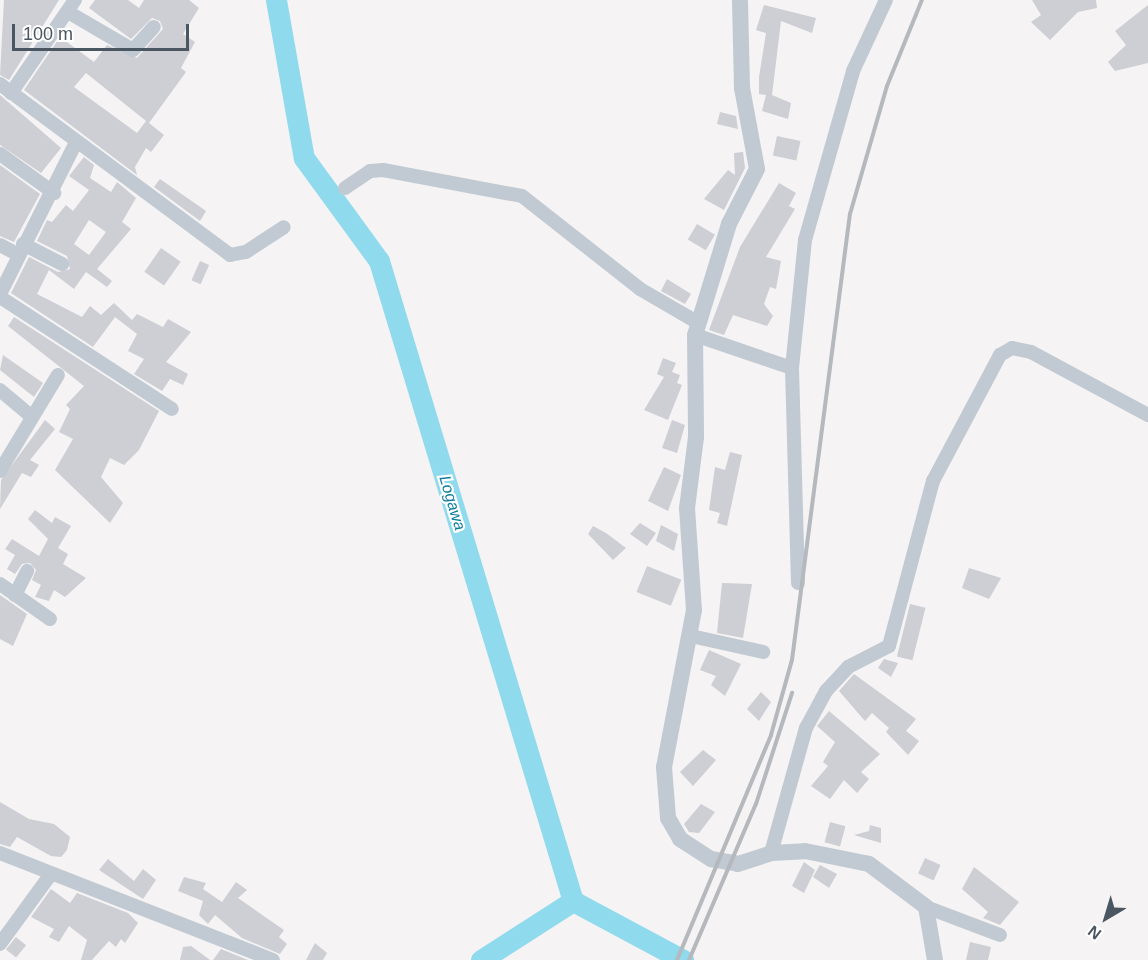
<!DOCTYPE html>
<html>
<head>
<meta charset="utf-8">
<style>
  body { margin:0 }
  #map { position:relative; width:1148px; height:960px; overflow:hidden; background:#f5f3f3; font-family:Helvetica,sans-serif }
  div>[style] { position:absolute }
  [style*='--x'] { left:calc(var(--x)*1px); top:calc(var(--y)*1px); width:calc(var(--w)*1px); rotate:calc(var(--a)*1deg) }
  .river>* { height:21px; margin:-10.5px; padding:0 10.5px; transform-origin:10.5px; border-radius:10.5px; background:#90daee }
  .building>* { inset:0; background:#cdcfd5; transform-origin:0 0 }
  .minor>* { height:14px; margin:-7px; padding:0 7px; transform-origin:7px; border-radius:7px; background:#c1cad2 }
  .tertiary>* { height:16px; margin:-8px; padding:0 8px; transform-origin:8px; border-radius:8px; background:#c1cad2 }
  .rail>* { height:4px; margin:-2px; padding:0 2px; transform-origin:2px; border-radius:2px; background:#b5b8bd }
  span { translate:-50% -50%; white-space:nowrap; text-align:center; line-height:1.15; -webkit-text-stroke:4.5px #fff; paint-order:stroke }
  .water-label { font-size:16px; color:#0c7c9b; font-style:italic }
  .north { position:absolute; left:1076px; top:888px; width:60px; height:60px; -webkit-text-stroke:4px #fff; paint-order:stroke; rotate:218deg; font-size:16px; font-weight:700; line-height:24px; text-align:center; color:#4a5661 }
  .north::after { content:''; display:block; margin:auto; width:21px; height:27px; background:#4a5661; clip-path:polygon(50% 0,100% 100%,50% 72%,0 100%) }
  .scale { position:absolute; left:12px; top:24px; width:177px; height:27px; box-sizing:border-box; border:3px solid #4a5661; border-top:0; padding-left:8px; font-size:18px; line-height:21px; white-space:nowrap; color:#4a5661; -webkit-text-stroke:4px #fff; paint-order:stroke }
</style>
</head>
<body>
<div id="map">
  <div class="river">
    <i style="--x:276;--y:0;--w:160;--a:80"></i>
    <i style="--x:304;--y:158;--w:127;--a:53.9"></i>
    <i style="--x:379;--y:261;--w:669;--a:73.14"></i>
    <i style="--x:573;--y:901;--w:125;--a:28.2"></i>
    <i style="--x:481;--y:960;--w:109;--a:-32.7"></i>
  </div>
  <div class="building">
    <i style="clip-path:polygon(4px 0,59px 0,9px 80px,0 75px)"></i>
    <i style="clip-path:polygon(evenodd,95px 0,128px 0,139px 8px,144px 0,189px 0,199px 8px,183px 34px,195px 42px,181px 68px,186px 72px,149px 123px,164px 135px,151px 152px,146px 148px,135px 167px,137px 175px,24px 90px,60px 37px,94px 62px,107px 45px,137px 58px,163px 29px,160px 21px,152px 18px,131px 39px,89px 8px,95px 0,86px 73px,146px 121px,137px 133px,74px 87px,86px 73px)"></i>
    <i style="clip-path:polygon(1032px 0,1096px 0,1097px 8px,1078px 12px,1050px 40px,1031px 22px,1041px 15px)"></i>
    <i style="clip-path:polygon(764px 5px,816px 18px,812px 33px,781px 21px,772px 95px,791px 103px,788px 119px,762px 111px,766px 95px,759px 94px,759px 77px,766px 33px,756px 30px)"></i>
    <i style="clip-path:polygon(1148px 5px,1148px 63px,1115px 71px,1108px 62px,1126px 45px,1115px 31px)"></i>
    <i style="clip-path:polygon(0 95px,61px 148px,41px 173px,0 145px)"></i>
    <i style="clip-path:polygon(720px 112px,736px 116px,738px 129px,717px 124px)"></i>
    <i style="left:777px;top:136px;width:24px;height:20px;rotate:12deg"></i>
    <i style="clip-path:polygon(743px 152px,745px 168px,724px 210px,704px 199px,728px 170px,735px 175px,734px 153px)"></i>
    <i style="clip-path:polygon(evenodd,84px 157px,94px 165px,90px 178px,111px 192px,117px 182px,136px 198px,122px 222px,131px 229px,97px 269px,112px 281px,107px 287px,86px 272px,74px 289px,49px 270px,37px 294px,82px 317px,90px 306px,101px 315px,114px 303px,132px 320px,137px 314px,163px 327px,168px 319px,191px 332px,166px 362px,188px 374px,183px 385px,170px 379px,162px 391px,134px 374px,144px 359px,128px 351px,137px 334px,115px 317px,93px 347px,11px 293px,29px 257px,58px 272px,70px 269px,67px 256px,37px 241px,47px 220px,52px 222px,66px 205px,73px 211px,89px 190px,69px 176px,84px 157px,89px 220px,106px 232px,89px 255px,74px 244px,89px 220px)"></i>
    <i style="clip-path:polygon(0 165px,40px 194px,14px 242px,0 236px)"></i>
    <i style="clip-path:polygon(160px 179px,206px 211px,200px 221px,154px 187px)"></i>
    <i style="clip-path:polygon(779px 183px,796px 193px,789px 206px,795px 209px,766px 257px,781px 261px,776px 289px,770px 287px,764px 304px,773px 316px,767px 326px,733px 315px,724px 335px,709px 330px,740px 247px)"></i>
    <i style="left:697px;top:224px;width:21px;height:18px;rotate:31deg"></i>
    <i style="left:161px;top:248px;width:24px;height:29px;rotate:35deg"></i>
    <i style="left:200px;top:261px;width:10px;height:21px;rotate:24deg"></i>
    <i style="clip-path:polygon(667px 279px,691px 294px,685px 304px,661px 291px)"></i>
    <i style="clip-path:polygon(14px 317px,159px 411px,139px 450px,124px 465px,110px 458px,101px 477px,123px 503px,110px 523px,55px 470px,73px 439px,59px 432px,70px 409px,66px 405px,84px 386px,8px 326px)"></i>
    <i style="clip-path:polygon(3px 355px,43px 383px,34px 397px,0 370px)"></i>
    <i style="clip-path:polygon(663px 358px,676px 363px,672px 372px,680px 375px,677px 383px,682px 385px,668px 420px,644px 410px,664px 377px,657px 374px)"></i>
    <i style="clip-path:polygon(45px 420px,55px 429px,30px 460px,39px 465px,31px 477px,22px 473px,0 509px,1px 480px)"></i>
    <i style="clip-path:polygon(672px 420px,685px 425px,677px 453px,662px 448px)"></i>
    <i style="clip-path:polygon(730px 452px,742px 455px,727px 526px,717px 523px,720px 513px,709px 510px,715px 467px,725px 470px)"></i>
    <i style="clip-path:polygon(664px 467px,681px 475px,668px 511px,648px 501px)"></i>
    <i style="clip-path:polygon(35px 510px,52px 523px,55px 517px,71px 526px,58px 548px,68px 554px,63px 564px,86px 578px,65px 597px,54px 590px,49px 601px,35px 597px,41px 585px,32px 580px,36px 570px,30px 563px,22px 564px,15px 574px,7px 569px,15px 555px,5px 549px,12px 539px,39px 556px,48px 539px,28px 519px)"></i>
    <i style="clip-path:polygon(640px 523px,656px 533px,647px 546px,630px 534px)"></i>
    <i style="clip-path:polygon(661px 525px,678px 534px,674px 551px,656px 541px)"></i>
    <i style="clip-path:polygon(593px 526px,606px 533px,626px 548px,613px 560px,588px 534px)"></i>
    <i style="left:647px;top:566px;width:37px;height:28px;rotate:22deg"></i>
    <i style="clip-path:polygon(969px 568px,1001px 578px,989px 599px,962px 588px)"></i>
    <i style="clip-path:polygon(722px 583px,752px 584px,743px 638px,717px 633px)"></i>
    <i style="clip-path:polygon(0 595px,27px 614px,13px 646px,0 639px)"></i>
    <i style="left:910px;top:604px;width:16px;height:54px;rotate:14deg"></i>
    <i style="clip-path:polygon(709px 650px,741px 664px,725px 696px,711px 685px,716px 676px,700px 670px)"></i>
    <i style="clip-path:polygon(884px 659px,898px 663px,891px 677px,878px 668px)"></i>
    <i style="clip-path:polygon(854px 674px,916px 719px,906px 731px,919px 741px,908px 755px,886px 732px,889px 728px,872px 713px,865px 721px,839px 691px)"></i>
    <i style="clip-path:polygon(761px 692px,771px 702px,759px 721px,747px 709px)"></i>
    <i style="clip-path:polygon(829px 711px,880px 754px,861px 772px,869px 779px,857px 793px,844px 780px,830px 799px,811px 786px,828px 766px,823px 762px,835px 742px,817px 726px)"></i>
    <i style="clip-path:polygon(703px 750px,716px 760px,693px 786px,680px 772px)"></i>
    <i style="clip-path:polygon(0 802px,29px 819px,54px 824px,70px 837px,67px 850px,61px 857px,51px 856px,17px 837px,10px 847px,0 844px)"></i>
    <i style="clip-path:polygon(701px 804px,715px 812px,699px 833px,689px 832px,684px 824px)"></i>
    <i style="left:830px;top:822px;width:16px;height:21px;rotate:15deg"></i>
    <i style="clip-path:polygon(870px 825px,881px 828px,881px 843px,854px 835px,869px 831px)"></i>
    <i style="left:925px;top:858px;width:17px;height:17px;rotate:24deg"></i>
    <i style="clip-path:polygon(108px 859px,134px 881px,143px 869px,156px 880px,143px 899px,99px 870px)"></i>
    <i style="clip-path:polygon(804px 862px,815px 870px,804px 893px,792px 886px)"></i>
    <i style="clip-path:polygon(820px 865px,837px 874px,829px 888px,813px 877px)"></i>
    <i style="clip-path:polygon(974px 867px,1019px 902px,1000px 925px,983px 918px,988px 912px,962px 889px)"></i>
    <i style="clip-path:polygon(184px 877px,206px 883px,203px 889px,222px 902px,236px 882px,247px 890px,238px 898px,284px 930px,279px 937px,287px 944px,280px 954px,242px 938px,215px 915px,208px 924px,199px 915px,203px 901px,178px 891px)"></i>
    <i style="clip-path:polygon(51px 889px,70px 903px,77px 893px,128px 913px,138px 923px,125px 943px,121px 939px,116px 947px,109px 941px,92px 960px,81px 960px,87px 940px,69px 926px,59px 942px,49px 937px,54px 929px,31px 917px)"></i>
    <i style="left:16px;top:937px;width:13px;height:16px;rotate:39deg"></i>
    <i style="clip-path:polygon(970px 942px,991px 947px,988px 960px,966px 960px)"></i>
    <i style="clip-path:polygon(315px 943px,327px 953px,323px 960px,306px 960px)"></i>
    <i style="clip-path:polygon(191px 946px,210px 960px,180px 960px,183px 947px)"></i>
    <i style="clip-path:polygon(221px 949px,248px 960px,213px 960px)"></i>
  </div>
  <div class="minor">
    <i style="--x:68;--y:12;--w:75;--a:30.3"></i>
    <i style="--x:133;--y:50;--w:31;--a:-48"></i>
    <i style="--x:0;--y:84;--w:287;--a:36.6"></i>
    <i style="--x:230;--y:255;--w:16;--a:-11"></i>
    <i style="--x:246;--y:252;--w:45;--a:-33.3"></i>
    <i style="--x:11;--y:93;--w:113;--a:-55.5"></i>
    <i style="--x:0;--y:154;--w:67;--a:35.8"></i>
    <i style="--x:345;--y:188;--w:30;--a:-34"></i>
    <i style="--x:370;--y:171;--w:13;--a:-4"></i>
    <i style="--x:383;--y:170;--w:141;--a:10.6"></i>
    <i style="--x:522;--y:196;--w:150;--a:38.2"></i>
    <i style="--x:640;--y:289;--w:66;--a:30.1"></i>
    <i style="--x:23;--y:244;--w:44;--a:27.1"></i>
    <i style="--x:0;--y:245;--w:19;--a:28"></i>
    <i style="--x:0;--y:294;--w:168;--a:-63.4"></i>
    <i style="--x:0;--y:297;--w:205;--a:33.1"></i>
    <i style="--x:695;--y:335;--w:102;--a:18.8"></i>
    <i style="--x:0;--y:390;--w:39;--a:40"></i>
    <i style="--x:0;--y:471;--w:112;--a:-58.9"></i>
    <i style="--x:798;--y:583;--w:215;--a:-91.6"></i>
    <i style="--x:792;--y:368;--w:129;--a:-84.2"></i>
    <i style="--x:805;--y:240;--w:176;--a:-74.1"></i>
    <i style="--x:853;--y:71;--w:78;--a:-65.1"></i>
    <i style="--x:0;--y:584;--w:61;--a:35"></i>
    <i style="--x:15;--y:595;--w:27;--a:-63"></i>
    <i style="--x:691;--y:636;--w:74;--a:12.5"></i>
    <i style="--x:0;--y:853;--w:293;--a:21.4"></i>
    <i style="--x:771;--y:853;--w:130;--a:-74.4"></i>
    <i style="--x:806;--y:728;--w:42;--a:-61.6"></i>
    <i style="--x:826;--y:691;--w:33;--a:-47"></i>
    <i style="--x:848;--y:667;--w:46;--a:-27.1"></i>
    <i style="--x:889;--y:646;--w:171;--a:-75.1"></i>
    <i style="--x:933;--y:481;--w:143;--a:-62"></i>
    <i style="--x:1000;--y:355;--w:14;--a:-30"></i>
    <i style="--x:1012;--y:348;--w:19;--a:12"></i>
    <i style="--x:1031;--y:352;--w:133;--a:28.3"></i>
    <i style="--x:926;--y:907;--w:79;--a:20.7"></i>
    <i style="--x:0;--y:944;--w:87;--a:-53.9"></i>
  </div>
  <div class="tertiary">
    <i style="--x:740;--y:0;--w:88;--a:88.7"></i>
    <i style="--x:742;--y:88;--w:82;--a:79.5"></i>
    <i style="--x:757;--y:169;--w:62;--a:117"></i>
    <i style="--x:729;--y:224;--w:116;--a:107"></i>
    <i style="--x:695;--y:335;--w:102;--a:89.4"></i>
    <i style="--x:696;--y:437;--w:72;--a:97.2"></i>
    <i style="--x:687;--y:508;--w:102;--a:86.1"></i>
    <i style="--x:694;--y:610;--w:160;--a:100.8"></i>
    <i style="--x:664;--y:767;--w:51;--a:85.5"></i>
    <i style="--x:668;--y:818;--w:24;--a:60"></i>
    <i style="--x:680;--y:839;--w:37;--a:33"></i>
    <i style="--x:711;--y:859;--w:27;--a:10"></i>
    <i style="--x:738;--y:864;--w:35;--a:-18"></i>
    <i style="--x:771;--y:853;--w:34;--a:-3"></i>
    <i style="--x:805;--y:851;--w:65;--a:11.5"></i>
    <i style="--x:869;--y:864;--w:71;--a:37"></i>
    <i style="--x:926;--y:907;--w:54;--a:80.4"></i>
  </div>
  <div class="rail">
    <i style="--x:677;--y:960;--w:244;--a:-67.3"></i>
    <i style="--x:771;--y:735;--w:78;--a:-74.4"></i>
    <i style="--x:792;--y:660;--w:450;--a:-82.6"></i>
    <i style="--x:850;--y:214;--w:133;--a:-73.9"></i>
    <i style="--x:887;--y:86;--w:93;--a:-67.9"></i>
    <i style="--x:689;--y:960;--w:170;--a:-66.8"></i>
    <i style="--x:756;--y:804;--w:117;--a:-72"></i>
  </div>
  <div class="water-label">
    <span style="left:452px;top:503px;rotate:73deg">Logawa</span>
  </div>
  <div class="north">N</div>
  <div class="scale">100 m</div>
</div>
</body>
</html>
